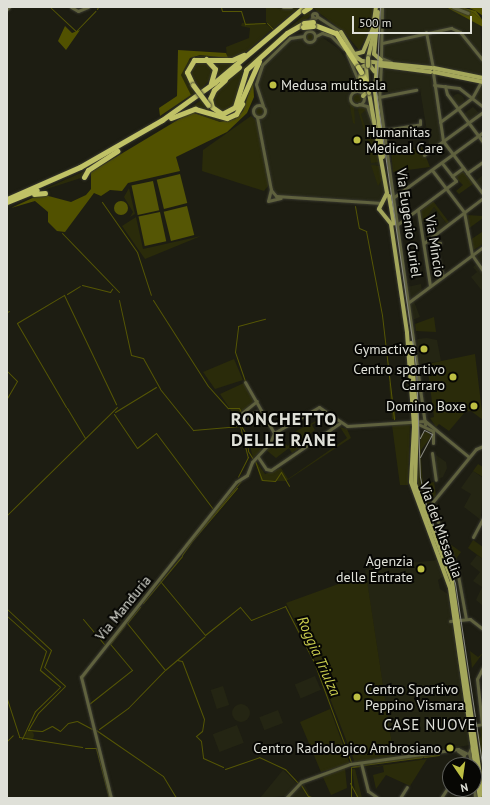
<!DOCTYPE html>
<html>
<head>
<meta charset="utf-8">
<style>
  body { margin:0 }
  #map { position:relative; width:490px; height:805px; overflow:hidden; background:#1d1d12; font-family:"PT Sans",sans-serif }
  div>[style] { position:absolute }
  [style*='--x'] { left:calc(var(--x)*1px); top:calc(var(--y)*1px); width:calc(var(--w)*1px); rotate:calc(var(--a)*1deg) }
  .built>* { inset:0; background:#242513; transform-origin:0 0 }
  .round { border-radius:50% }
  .green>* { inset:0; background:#2a2b0a }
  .forest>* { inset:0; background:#515100 }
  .water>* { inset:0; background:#555605; transform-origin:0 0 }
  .stream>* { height:1px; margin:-0.5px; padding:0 0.5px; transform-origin:0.5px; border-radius:0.5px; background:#555605 }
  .roads { filter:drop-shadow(0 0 1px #38382e) drop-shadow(0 0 1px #38382e) }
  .minor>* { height:3px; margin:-1.5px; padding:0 1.5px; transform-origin:1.5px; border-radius:1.5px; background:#5f613e }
  .minor>.ring { margin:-1.5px; padding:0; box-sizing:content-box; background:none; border:3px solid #5f613e; border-radius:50% }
  .major>* { height:4px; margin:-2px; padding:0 2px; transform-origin:2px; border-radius:2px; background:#a4a75b }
  .highway>* { height:5px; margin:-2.5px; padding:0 2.5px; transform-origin:2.5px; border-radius:2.5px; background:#c0c266 }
  .tram>* { height:1px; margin:-0.5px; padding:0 0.5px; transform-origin:0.5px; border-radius:0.5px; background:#888980 }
  .bridges { filter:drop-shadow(0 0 1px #38382e) drop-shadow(0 0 1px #38382e) }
  .major-bridge>* { height:4px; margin:-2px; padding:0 2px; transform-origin:2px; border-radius:2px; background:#a4a75b }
  .highway-bridge>* { height:5px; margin:-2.5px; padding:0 2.5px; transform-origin:2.5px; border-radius:2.5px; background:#c0c266 }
  .dots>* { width:11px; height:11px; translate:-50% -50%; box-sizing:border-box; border:2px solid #070704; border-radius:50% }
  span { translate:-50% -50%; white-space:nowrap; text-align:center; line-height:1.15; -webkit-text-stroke:4px #070704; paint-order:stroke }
  .poi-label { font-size:14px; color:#dfe0d8 }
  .left { translate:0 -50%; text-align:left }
  .right { translate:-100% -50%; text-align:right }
  .street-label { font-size:14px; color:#dfe0d8 }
  .water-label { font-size:15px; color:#c8cb4d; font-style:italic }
  .neighbourhood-label { font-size:15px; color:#dfe0d8; letter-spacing:1px }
  .district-label { font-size:18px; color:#dfe0d8; font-weight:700; letter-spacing:1px }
  .frame { position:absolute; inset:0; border:8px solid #dfe0d8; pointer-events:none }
  .north { position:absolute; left:442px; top:757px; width:40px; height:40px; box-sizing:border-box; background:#070704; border:1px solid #5d5e59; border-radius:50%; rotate:167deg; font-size:11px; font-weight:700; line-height:16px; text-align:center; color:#dfe0d8 }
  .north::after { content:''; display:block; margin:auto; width:14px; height:18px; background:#bdbf43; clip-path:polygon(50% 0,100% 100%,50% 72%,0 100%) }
  .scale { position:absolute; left:352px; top:16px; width:120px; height:18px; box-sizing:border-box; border:2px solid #dfe0d8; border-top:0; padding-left:5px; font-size:12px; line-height:14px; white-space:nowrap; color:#dfe0d8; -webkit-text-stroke:3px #070704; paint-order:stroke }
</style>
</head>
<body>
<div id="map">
  <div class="built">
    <i style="clip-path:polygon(383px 7px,446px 7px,480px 24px,483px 77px,382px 60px)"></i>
    <i style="clip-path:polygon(319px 35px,339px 49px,352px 69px,357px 86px,349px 94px,350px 103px,362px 104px,368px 111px,386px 194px,381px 202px,278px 196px,272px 188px,266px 148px,260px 136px,263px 135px,260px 122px,267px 110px,259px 100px,257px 88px,263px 64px,289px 40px,302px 37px,311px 44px)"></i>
    <i style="clip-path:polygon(387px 68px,431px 73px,443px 141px,430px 150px,420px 89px,391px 95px,379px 93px,380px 74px)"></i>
    <i style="clip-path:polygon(482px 83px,483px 83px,483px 105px,473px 98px)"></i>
    <i class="round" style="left:452px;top:94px;width:12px;height:12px"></i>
    <i style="clip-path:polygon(473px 107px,479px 113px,468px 123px,462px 115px)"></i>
    <i style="clip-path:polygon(483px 175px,483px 194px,474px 182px)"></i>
    <i style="clip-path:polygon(434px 207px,447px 224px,427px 239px,423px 217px)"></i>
    <i style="clip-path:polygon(483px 248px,483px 292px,471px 277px,477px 272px,473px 267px,478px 263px,473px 256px)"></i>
    <i style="clip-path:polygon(421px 284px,422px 292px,413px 299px,420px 317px,412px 320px,407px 287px)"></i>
    <i style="clip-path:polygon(427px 338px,437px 340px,441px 361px,420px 364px,417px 339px)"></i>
    <i style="clip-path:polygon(436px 455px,446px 462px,447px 468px,443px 477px,436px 480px)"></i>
    <i style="clip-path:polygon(473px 471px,483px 478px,481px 520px,464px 507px,471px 494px,461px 488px)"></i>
    <i style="clip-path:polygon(477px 555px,483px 559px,483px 606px,476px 600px,482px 587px,473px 581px,480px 572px,470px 564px)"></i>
    <i style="clip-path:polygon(439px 560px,444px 576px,438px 580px,440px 589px,448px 594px,470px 745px,394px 757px,365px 570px,379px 566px)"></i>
    <i style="left:315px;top:676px;width:15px;height:22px;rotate:67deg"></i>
    <i style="left:223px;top:686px;width:20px;height:13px;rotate:72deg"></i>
    <i class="round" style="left:232px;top:704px;width:18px;height:18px"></i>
    <i style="left:278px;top:710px;width:14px;height:20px;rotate:69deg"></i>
    <i style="left:237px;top:725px;width:19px;height:26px;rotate:69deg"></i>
    <i style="clip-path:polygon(283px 770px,297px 783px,287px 796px,260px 798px)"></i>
    <i style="clip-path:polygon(304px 783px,311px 798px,288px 798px,298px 785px)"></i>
  </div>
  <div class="green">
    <i style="clip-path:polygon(266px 7px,287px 9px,300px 7px,274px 28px,266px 22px)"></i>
    <i style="clip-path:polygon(374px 7px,372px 27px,359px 50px,344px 32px,313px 8px)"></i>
    <i style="clip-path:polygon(309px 11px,311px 15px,306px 20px,243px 70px,236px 105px,225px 112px,214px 108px,212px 94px)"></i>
    <i style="clip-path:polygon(242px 23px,266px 24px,272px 29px,244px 54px,228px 59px,200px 57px,191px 61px,186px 74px,197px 93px,184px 102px,191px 95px,181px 75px,186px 62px,200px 55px,227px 58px,226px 47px,249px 38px,250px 28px,241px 26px)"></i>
    <i class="round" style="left:305.5px;top:32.5px;width:9px;height:9px"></i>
    <i style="clip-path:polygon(239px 59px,218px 78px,210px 60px)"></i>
    <i style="clip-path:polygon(207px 61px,215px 73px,200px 91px,189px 73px,194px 62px)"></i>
    <i style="clip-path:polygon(250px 85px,243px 111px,231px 121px,220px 122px,191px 112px,223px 119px,232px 117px)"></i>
    <i class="round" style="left:352.5px;top:93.5px;width:9px;height:9px"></i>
    <i style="clip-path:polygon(201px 100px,211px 112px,189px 109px)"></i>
    <i style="clip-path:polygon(349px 101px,354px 106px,355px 124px,353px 123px)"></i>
    <i style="clip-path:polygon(360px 105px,367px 109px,361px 114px,366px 129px,364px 131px,358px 110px)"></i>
    <i class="round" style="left:254.5px;top:106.5px;width:9px;height:9px"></i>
    <i style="clip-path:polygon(251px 116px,258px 122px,269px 185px,264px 191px,202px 171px,203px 150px)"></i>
    <i style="clip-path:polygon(367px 136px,374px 138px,379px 162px,371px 163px)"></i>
    <i style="clip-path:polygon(422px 147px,430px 167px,393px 172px,391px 152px)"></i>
    <i style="clip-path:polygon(371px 165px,380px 166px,382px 180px,378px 186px)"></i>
    <i style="clip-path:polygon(462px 170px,473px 184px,459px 194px,456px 191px,463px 185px,454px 176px)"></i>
    <i style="clip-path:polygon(85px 171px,81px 178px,40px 191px)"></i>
    <i style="clip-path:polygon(129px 188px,135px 214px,130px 217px,133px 212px,124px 197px)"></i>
    <i style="clip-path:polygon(433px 201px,449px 222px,447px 224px,434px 207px,422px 223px,420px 211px)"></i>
    <i style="clip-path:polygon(466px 215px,483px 216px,483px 218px,468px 229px)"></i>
    <i style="clip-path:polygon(136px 217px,143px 249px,201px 236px,145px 259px,122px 226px)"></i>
    <i style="clip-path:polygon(482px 232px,483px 244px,472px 251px,470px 240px)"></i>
    <i style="clip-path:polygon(434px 317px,436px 332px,416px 331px,415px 324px)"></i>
    <i style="clip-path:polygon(475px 354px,483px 420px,471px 411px,465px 412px,449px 431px,439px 424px,436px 427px,430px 418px,434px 417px,427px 364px)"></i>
    <i style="clip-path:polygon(234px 359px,243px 380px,215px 389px,203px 372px)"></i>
    <i style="clip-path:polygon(244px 383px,255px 401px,238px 421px,220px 394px)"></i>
    <i style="clip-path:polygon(389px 383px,390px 383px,396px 419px,392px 419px)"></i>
    <i style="clip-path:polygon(315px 415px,318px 421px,312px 425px,315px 430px,306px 437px,309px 442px,292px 453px,289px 448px,276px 458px,265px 449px,272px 445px,276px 449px,284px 443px,288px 446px,296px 431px,316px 421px)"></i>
    <i style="clip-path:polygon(410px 424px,408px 485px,400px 485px,392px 425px)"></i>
    <i style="clip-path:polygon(340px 427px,347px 429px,351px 438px,286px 481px,261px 481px,255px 460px,265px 474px,281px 468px,288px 479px,347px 438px)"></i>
    <i style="clip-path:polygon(428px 431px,431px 437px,421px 450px,421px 458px,423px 484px,434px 482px,436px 495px,428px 504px,432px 516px,417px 485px,421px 434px)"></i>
    <i style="clip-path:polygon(249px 442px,257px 442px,262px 450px,253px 458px)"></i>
    <i style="clip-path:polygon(478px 464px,483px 467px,483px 477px,473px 471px,461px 488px)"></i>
    <i style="clip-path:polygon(473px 540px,483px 547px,483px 559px,468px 548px)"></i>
    <i style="clip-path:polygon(450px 544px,461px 552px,456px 559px)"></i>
    <i style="clip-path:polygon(366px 574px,394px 757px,355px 763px,316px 662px,286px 603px)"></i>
    <i style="clip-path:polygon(470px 651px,478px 657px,483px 653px,472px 668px)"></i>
    <i style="clip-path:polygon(330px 709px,350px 764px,321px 772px,300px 722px)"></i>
    <i style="clip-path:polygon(480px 727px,483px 727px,483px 778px,477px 728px,481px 738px)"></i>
    <i class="round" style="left:24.5px;top:730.5px;width:9px;height:9px"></i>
    <i style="clip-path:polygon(422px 756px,422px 759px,362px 764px,363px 764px)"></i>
    <i style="clip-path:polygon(427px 759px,410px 786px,386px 775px,376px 789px,373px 775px,384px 772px,383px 766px,364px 768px)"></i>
    <i style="clip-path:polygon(345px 768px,347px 788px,331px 795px,322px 775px)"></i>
    <i style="clip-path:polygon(352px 769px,355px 769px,362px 798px,356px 798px)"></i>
  </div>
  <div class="forest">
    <i style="clip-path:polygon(446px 7px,460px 7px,474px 13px,483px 21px,483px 27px)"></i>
    <i style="clip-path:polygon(467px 7px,482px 7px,483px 16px,476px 11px)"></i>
    <i style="clip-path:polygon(65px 26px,72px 33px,80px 30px,66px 50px,58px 41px)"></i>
    <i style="clip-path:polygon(178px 50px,226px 53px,228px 58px,200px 55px,190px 58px,181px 75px,191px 95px,160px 116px,159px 108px,177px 96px)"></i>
    <i style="clip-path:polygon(253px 80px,254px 97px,247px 113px,227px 132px,176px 157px,180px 171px,128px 183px,122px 191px,110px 190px,101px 196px,94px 193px,65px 232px,57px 231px,48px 222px,48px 212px,35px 201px,11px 208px,41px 194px,71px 202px,86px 195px,91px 189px,91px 172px,191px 112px,220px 122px,235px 119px,243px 111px)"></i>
  </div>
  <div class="water">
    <i style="clip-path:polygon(460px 7px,476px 11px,483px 21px,474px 13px)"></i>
    <i style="left:180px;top:174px;width:30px;height:24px;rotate:76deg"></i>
    <i style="left:153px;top:181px;width:30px;height:22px;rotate:78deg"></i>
    <i class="round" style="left:114px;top:201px;width:14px;height:14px"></i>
    <i style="left:187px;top:206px;width:30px;height:24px;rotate:76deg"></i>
    <i style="left:160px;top:212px;width:30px;height:22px;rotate:78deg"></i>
  </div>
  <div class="stream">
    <i style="--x:50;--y:7;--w:35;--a:43"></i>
    <i style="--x:76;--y:31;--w:28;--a:-46"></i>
    <i style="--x:221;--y:7;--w:4;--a:76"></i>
    <i style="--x:222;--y:11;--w:19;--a:0"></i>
    <i style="--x:241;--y:11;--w:14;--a:73"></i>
    <i style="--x:245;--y:24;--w:20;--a:-3"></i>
    <i style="--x:97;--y:9;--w:2;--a:-63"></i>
    <i style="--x:267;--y:23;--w:8;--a:45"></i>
    <i style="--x:102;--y:202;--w:61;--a:55"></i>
    <i style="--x:137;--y:252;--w:45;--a:72"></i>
    <i style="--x:355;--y:206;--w:22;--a:80"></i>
    <i style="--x:359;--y:228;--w:8;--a:23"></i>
    <i style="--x:366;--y:231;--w:86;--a:79.2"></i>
    <i style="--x:382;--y:315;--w:105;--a:83.4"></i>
    <i style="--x:62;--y:233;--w:82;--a:46"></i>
    <i style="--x:82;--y:285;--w:29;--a:14"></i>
    <i style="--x:110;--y:292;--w:4;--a:-56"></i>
    <i style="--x:67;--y:294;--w:15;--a:-32"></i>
    <i style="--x:119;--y:300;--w:56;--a:77.7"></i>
    <i style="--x:131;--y:355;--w:12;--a:14"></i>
    <i style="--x:143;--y:358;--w:35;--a:61"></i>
    <i style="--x:160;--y:389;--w:53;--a:51.2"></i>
    <i style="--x:193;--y:430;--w:47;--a:-4.9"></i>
    <i style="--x:240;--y:426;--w:32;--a:76"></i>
    <i style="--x:248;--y:457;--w:22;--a:117"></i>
    <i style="--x:153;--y:300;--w:102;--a:57.4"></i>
    <i style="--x:208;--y:386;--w:30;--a:48"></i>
    <i style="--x:228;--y:408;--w:11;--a:0"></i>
    <i style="--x:239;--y:408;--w:4;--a:63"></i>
    <i style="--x:7;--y:312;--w:2;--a:-27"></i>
    <i style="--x:7;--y:371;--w:14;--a:45"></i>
    <i style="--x:17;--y:381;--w:20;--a:120"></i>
    <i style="--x:245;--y:381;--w:31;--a:-109"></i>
    <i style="--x:235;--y:352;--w:26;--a:-83"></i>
    <i style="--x:238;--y:326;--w:28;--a:-15"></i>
    <i style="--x:66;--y:407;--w:97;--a:-120.3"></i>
    <i style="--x:17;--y:323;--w:55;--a:-30.8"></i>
    <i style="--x:64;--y:295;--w:121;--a:64.5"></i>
    <i style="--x:67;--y:408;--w:35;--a:59"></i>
    <i style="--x:115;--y:412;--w:48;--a:-31.4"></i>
    <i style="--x:114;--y:414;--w:41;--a:55.9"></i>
    <i style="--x:137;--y:448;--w:24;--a:-38"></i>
    <i style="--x:156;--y:433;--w:95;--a:53.1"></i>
    <i style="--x:240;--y:415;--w:6;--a:108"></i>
    <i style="--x:238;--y:421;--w:15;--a:58"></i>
    <i style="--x:246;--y:434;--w:17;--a:83"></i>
    <i style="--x:248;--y:451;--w:9;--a:58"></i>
    <i style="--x:255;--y:461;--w:20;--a:70"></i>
    <i style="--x:262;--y:480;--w:13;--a:4"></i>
    <i style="--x:275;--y:481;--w:11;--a:-56"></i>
    <i style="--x:281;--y:472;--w:16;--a:60"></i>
    <i style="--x:249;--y:474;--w:6;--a:-72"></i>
    <i style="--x:7;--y:515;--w:154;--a:-44.5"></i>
    <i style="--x:199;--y:531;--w:65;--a:-50"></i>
    <i style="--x:191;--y:542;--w:71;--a:-49.6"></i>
    <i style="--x:185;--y:544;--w:17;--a:-50"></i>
    <i style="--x:182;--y:555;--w:16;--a:-55"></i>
    <i style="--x:160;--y:581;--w:70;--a:50.2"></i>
    <i style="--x:205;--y:635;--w:45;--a:-38.7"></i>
    <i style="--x:240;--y:607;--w:17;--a:50"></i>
    <i style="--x:251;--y:620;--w:37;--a:-22"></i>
    <i style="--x:285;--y:606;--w:63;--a:62.6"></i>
    <i style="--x:314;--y:662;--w:107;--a:69.7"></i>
    <i style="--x:143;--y:603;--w:61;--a:-50.3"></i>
    <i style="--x:140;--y:607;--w:21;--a:129"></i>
    <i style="--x:127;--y:623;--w:60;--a:51"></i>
    <i style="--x:165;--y:670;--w:52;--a:-40.4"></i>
    <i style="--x:7;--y:609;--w:60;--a:43"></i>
    <i style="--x:51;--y:650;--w:18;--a:112"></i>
    <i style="--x:44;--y:667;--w:28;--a:42"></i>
    <i style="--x:65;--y:686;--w:38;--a:135"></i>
    <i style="--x:38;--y:713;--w:20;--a:120"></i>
    <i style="--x:28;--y:730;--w:14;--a:4"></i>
    <i style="--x:42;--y:731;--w:11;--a:-27"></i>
    <i style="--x:52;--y:726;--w:9;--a:32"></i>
    <i style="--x:60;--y:731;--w:11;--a:-45"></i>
    <i style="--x:68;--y:723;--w:9;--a:-13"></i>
    <i style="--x:77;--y:721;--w:17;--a:28"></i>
    <i style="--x:7;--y:616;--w:52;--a:41.9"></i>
    <i style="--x:46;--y:651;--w:20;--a:108"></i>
    <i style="--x:40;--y:670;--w:26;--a:40"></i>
    <i style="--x:60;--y:687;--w:35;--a:136"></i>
    <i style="--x:35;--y:711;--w:31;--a:115"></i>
    <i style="--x:83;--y:619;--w:34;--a:50"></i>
    <i style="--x:177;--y:660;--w:5;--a:11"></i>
    <i style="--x:182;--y:661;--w:62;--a:69.2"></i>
    <i style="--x:204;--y:719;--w:12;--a:99"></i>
    <i style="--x:202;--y:731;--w:8;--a:140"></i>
    <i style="--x:196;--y:736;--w:7;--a:45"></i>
    <i style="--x:201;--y:741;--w:17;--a:83"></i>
    <i style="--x:203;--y:758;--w:22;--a:24"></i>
    <i style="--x:83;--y:677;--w:5;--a:-53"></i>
    <i style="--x:7;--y:699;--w:40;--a:72"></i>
    <i style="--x:19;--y:737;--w:64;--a:9"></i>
    <i style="--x:89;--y:704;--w:55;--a:-38.3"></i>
    <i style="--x:132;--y:670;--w:34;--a:-130"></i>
    <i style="--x:110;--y:644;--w:24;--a:-52"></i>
    <i style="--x:99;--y:729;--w:36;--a:-36"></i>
    <i style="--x:128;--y:708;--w:52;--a:-45.8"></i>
    <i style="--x:96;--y:730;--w:81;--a:34.5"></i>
    <i style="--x:163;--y:776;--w:26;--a:59"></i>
    <i style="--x:7;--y:741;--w:8;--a:-45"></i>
    <i style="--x:85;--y:748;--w:11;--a:0"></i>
    <i style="--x:96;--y:748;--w:52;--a:75.4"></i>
    <i style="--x:423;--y:756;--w:16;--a:-7"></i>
    <i style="--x:424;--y:757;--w:15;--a:-8"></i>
    <i style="--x:363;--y:764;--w:60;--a:-7.7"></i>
    <i style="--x:363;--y:765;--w:60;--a:-7.7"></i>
    <i style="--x:352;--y:767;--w:8;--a:-7"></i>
    <i style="--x:225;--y:769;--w:36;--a:-19"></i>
    <i style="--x:259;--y:757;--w:29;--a:25"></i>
    <i style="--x:285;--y:769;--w:19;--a:47"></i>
    <i style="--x:350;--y:783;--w:17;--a:62"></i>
    <i style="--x:301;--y:785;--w:13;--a:58"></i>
    <i style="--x:308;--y:796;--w:7;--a:16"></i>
    <i style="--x:351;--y:798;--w:31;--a:-90"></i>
    <i style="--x:351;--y:767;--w:9;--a:-13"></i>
  </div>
  <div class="roads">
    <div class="minor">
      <i style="--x:71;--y:7;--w:8;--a:30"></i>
      <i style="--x:78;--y:11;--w:11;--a:-22"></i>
      <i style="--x:283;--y:7;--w:8;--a:0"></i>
      <i style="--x:382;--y:7;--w:51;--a:91.1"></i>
      <i style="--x:381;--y:58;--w:11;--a:22"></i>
      <i style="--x:453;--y:7;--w:16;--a:22"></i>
      <i style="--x:7;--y:9;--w:3;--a:-45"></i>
      <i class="ring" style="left:312.5px;top:13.5px;width:2px;height:2px"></i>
      <i style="--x:318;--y:17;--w:27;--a:33"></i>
      <i style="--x:308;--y:23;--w:8;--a:-50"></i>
      <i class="ring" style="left:304.5px;top:31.5px;width:8px;height:8px"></i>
      <i style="--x:426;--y:32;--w:37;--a:79"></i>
      <i style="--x:316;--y:36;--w:7;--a:-27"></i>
      <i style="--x:322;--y:33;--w:9;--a:18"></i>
      <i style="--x:331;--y:36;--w:18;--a:45"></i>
      <i style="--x:382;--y:43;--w:71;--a:-12.3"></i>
      <i style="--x:451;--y:28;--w:10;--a:24"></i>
      <i style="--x:460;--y:32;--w:36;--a:51"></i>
      <i style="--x:347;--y:54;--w:33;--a:67"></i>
      <i style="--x:360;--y:84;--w:7;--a:106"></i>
      <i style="--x:381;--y:64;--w:33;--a:93"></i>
      <i style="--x:379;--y:97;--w:331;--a:82"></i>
      <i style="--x:433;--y:73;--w:69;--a:81.6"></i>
      <i style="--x:443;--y:141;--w:66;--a:53"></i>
      <i style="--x:434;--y:85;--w:25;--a:7"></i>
      <i style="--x:459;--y:88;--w:31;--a:38"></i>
      <i style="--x:445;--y:86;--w:8;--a:76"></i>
      <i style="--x:447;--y:94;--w:60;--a:53.1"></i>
      <i class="ring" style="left:350px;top:91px;width:11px;height:11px"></i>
      <i style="--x:379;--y:97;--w:38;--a:-11"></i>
      <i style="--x:359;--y:104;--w:8;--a:14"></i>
      <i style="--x:367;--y:106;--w:18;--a:71"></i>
      <i class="ring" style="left:253px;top:105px;width:9px;height:9px"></i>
      <i style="--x:263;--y:106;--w:23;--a:-108"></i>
      <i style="--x:256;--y:84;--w:20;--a:-72"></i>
      <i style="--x:262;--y:65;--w:39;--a:-44"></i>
      <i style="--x:290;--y:38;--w:14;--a:-8"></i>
      <i style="--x:257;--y:117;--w:74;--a:79.1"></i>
      <i style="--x:271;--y:190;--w:8;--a:50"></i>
      <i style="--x:276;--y:196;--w:106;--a:3.8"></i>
      <i style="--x:440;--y:122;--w:40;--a:-37"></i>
      <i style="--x:472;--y:98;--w:18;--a:-61"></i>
      <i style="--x:384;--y:130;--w:36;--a:-9"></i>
      <i style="--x:420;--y:124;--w:4;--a:-90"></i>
      <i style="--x:424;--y:155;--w:73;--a:-36.1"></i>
      <i style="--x:432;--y:170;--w:53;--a:52.7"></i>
      <i style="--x:464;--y:212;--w:44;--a:79.5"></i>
      <i style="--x:472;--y:255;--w:19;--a:55"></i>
      <i style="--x:467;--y:173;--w:19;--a:-35"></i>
      <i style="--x:452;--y:176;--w:14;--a:-36"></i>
      <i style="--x:271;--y:189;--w:12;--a:104"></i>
      <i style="--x:268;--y:201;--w:13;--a:-13"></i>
      <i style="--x:394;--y:197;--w:110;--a:-36.1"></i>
      <i style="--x:418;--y:210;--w:77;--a:81"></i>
      <i style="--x:398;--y:224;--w:72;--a:-36.6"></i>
      <i style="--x:456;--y:181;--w:23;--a:-128"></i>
      <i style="--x:432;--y:237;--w:41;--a:74.6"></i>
      <i style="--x:435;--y:242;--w:5;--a:11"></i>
      <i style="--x:440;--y:243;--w:4;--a:153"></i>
      <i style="--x:424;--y:243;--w:74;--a:-37.3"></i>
      <i style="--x:409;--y:302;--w:92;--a:-36.6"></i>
      <i style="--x:245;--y:382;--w:59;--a:60.4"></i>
      <i style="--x:242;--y:413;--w:19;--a:-39"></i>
      <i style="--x:241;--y:415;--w:6;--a:51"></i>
      <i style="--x:245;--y:420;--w:14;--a:-36"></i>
      <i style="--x:416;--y:423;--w:19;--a:25"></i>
      <i style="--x:433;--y:431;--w:12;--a:90"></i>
      <i style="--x:432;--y:453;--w:27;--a:82"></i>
      <i style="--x:258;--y:457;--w:14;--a:56"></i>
      <i style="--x:266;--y:469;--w:5;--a:11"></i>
      <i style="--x:271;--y:470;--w:83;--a:-34.3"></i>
      <i style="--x:473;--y:537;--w:21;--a:-62"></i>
      <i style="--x:466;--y:619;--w:50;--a:-100.4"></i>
      <i style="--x:457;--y:570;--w:71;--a:-111.5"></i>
      <i style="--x:431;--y:504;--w:71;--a:-50.7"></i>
      <i style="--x:476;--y:449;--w:8;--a:-23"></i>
      <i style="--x:450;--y:621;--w:20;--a:-6"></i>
      <i style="--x:470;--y:619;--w:16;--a:38"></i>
      <i style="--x:482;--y:724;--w:45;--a:-96.3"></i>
      <i style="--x:477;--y:679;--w:13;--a:-63"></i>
      <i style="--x:471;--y:726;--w:12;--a:-9"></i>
      <i style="--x:458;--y:751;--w:7;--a:34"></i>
      <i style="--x:464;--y:755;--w:10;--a:101"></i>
      <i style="--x:469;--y:753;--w:8;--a:-67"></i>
      <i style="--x:469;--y:753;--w:12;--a:76"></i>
      <i style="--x:361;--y:763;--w:29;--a:76"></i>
      <i style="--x:368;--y:791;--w:12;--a:35"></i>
      <i style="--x:474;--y:786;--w:12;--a:85"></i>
      <i style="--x:111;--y:798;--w:125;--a:-103.9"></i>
      <i style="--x:81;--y:677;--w:249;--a:-51.5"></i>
      <i style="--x:236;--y:482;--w:13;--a:-32"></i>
      <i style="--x:247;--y:475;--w:14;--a:-69"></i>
      <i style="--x:252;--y:462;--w:26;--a:-47"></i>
      <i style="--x:270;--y:443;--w:11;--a:-68"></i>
      <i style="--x:274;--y:433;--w:52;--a:-30"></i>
      <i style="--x:319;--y:407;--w:34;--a:34"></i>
      <i style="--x:347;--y:426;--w:78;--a:-3.7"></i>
      <i style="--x:425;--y:421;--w:57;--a:39.3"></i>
      <i style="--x:286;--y:798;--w:22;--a:-47"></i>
      <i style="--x:301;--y:782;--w:52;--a:-20.2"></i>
      <i style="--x:350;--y:764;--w:109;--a:-7.9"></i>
      <i style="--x:458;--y:749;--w:9;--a:27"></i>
      <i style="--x:400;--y:798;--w:13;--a:-58"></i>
      <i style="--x:441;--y:798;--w:17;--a:-57"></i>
    </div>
    <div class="major">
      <i style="--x:378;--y:12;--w:42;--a:95.4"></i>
      <i style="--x:374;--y:54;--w:9;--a:41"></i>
      <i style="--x:373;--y:28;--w:21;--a:-82"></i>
      <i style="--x:341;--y:32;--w:31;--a:59"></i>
      <i style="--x:355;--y:54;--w:8;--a:-14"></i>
      <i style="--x:363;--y:52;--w:26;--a:-67"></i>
      <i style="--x:356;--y:57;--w:7;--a:34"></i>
      <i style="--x:362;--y:61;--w:70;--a:5.7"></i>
      <i style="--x:368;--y:58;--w:32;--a:-77"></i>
      <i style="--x:366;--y:66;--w:16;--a:86"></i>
      <i style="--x:434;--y:68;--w:50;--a:11.5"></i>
      <i style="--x:434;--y:72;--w:50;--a:11.5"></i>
      <i style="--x:360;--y:84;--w:17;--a:-87"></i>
      <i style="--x:361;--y:67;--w:9;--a:-21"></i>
      <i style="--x:369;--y:64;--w:9;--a:54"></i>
      <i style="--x:369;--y:93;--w:102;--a:79.8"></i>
      <i style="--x:387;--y:193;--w:18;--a:117"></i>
      <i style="--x:379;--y:209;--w:19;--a:51"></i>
      <i style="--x:391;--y:224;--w:110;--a:81.6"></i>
      <i style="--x:407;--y:333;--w:94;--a:85.7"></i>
      <i style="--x:414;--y:427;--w:55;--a:93.1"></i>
      <i style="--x:411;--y:482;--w:113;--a:69.8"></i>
      <i style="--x:450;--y:588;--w:212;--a:81.9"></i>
      <i style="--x:363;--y:96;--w:16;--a:-45"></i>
      <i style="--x:383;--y:157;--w:65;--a:-97"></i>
      <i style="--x:375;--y:92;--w:27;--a:-86"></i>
      <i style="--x:377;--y:65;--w:54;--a:7.4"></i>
      <i style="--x:389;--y:196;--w:28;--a:80"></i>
      <i style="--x:411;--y:343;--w:81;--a:85.8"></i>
      <i style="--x:417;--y:424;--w:60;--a:91.9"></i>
      <i style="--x:415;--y:484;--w:104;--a:69.1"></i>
      <i style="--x:452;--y:581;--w:216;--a:81.8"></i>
    </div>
    <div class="highway">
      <i style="--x:312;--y:24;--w:26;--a:21"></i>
      <i style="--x:336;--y:33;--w:40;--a:57.1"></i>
      <i style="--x:206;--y:59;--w:13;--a:48"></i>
      <i style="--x:215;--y:69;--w:15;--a:106"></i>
      <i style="--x:361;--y:72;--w:16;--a:63"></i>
      <i style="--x:225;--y:80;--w:15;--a:138"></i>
      <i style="--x:214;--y:90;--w:10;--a:114"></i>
      <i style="--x:210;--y:99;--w:8;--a:76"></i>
      <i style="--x:212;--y:107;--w:12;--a:35"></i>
      <i style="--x:222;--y:114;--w:15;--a:-28"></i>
      <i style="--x:235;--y:107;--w:39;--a:-73"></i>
      <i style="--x:246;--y:70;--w:55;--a:-42.1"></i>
      <i style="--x:287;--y:33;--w:20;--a:-30"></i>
      <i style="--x:222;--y:81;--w:22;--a:-39"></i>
      <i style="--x:193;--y:85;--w:14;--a:-115"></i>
      <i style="--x:187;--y:72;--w:14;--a:-60"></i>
      <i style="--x:194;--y:60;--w:38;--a:0"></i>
      <i style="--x:232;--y:60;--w:13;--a:-23"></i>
      <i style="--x:239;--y:106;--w:49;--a:-66"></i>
      <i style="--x:171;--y:118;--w:26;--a:-21"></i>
      <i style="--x:195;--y:109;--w:33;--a:16"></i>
      <i style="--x:227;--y:118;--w:10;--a:-24"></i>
      <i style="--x:236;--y:114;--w:12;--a:-59"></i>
      <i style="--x:84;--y:177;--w:8;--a:-60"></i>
      <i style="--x:88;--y:170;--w:35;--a:-33"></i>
      <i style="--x:34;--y:194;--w:11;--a:-5"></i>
      <i style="--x:7;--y:199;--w:80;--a:-23.7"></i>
      <i style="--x:80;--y:167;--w:95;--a:-29.8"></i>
      <i style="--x:162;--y:120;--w:65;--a:-35.6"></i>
      <i style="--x:215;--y:82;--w:116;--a:-40.1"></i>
      <i style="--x:7;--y:202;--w:32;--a:-22"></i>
    </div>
  </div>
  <div class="tram">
    <i style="--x:380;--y:7;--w:85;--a:92.7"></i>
    <i style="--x:376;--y:92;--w:276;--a:81.7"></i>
    <i style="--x:416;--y:365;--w:112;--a:88"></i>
    <i style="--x:420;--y:477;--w:30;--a:78"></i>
    <i style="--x:426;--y:506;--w:82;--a:69.4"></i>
    <i style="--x:455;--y:583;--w:189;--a:81.5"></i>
    <i style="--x:420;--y:457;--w:26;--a:-62"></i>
    <i style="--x:432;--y:434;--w:9;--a:-153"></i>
    <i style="--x:424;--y:430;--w:9;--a:117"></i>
  </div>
  <div class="bridges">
    <div class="major-bridge">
      <i style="--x:368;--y:66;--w:8;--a:-90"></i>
      <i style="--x:368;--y:86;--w:7;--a:82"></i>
    </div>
    <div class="highway-bridge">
      <i style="--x:304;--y:11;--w:7;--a:-34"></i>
      <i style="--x:304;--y:23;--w:9;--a:-6"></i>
      <i style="--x:303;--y:27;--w:10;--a:-6"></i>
      <i style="--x:358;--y:67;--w:6;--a:59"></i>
      <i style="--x:193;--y:85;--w:25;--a:53"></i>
    </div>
  </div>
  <div class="dots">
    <i style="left:273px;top:85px;background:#bdbf43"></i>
    <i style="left:357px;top:140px;background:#bdbf43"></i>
    <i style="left:424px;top:349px;background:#bdbf43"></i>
    <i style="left:453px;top:377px;background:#bdbf43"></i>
    <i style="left:474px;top:406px;background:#bdbf43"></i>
    <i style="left:421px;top:569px;background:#bdbf43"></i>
    <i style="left:357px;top:697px;background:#bdbf43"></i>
    <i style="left:450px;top:748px;background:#bdbf43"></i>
  </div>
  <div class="poi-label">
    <span class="left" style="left:281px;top:85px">Medusa multisala</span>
    <span class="left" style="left:366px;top:140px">Humanitas<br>Medical Care</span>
    <span class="right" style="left:416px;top:349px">Gymactive</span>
    <span class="right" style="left:445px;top:377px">Centro sportivo<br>Carraro</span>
    <span class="right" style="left:466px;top:406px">Domino Boxe</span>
    <span class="right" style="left:413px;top:569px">Agenzia<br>delle Entrate</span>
    <span class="left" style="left:365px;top:697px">Centro Sportivo<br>Peppino Vismara</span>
    <span class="right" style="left:441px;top:748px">Centro Radiologico Ambrosiano</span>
  </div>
  <div class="street-label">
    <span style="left:409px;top:223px;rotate:82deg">Via Eugenio Curiel</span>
    <span style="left:435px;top:246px;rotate:81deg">Via Mincio</span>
    <span style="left:441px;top:530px;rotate:70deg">Via dei Missaglia</span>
    <span style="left:123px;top:608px;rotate:-51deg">Via Manduria</span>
  </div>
  <div class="water-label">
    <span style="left:319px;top:656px;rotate:66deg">Roggia Triulza</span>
  </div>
  <div class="neighbourhood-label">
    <span style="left:430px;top:725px">CASE NUOVE</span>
  </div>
  <div class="district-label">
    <span style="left:284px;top:430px">RONCHETTO<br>DELLE RANE</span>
  </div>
  <div class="frame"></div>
  <div class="north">N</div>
  <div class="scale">500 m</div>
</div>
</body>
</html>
